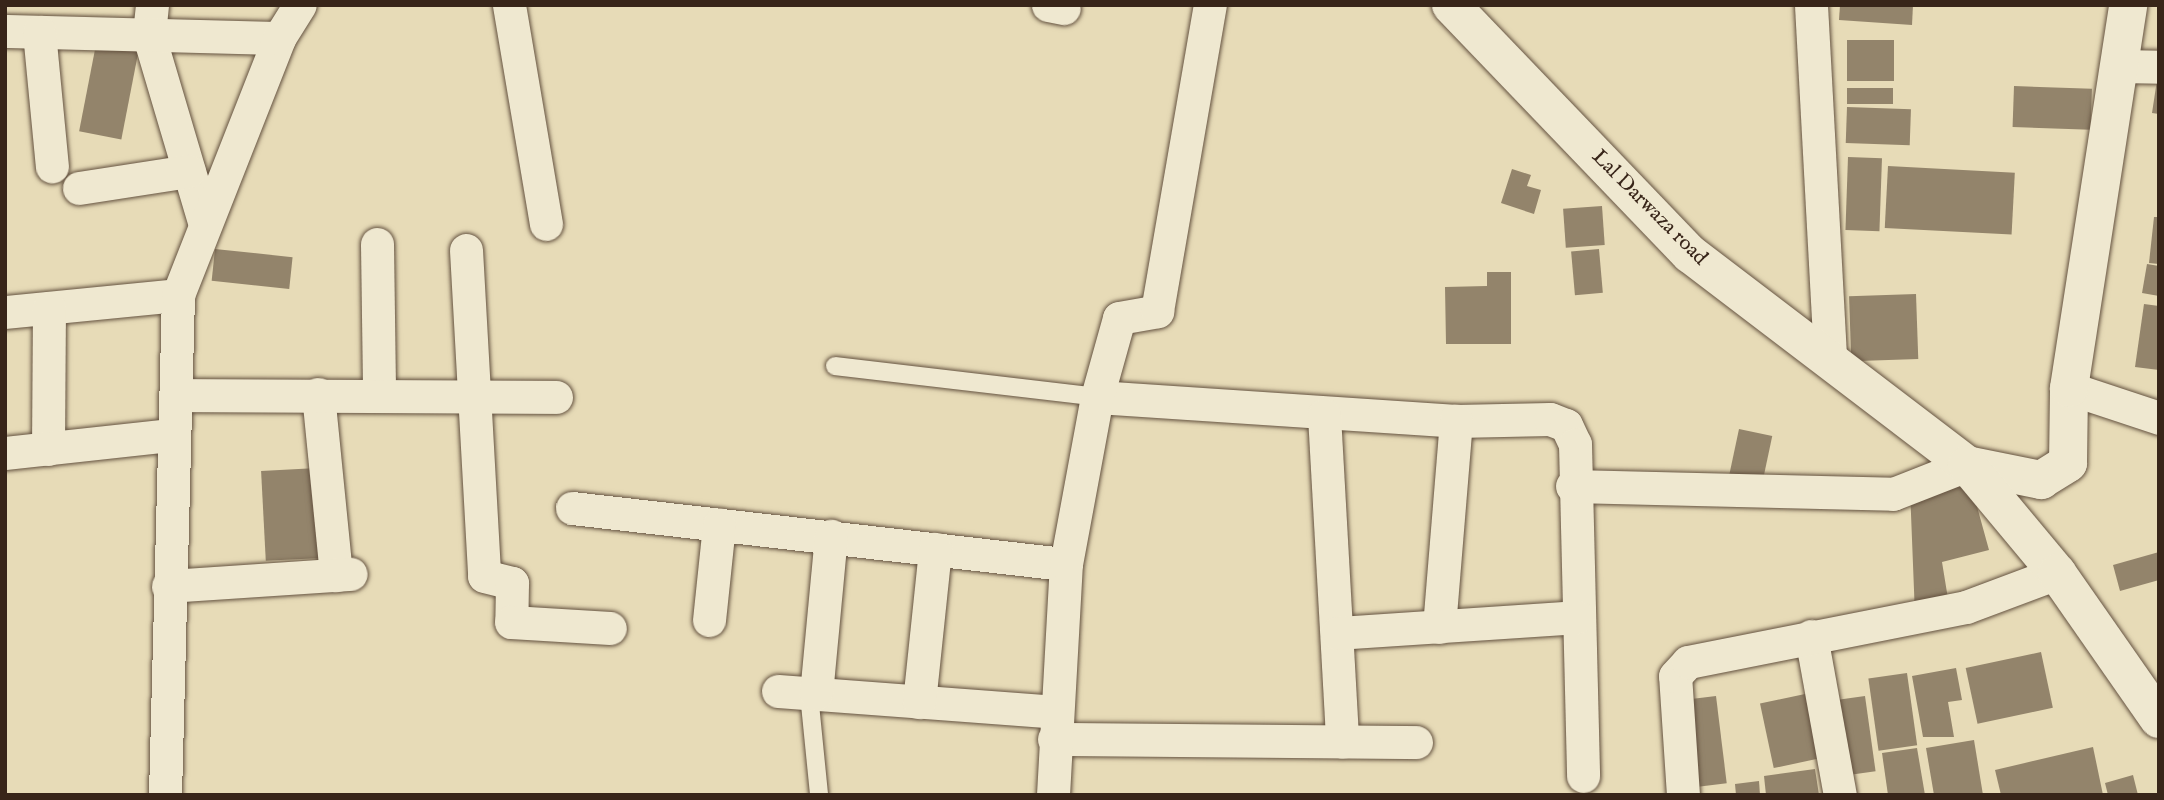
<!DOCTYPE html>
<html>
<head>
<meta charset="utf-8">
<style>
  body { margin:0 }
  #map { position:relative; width:2164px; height:800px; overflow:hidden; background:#e7dbb7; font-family:"IM FELL English",serif }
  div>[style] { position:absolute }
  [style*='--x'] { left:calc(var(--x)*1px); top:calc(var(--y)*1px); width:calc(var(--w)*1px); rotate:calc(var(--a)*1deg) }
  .building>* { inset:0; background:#93846b; transform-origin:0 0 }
  .roads { filter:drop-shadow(0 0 2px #645240) drop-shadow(0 0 2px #645240) }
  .service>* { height:18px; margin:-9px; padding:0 9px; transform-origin:9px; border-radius:9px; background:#efe8d0 }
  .minor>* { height:33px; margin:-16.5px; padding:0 16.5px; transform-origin:16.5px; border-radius:16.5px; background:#efe8d0 }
  .tertiary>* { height:38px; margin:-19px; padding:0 19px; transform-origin:19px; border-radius:19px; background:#efe8d0 }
  .secondary>* { height:38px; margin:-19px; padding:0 19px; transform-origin:19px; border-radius:19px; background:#efe8d0 }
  span { translate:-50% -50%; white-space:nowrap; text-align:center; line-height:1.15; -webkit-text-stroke:6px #efe8d0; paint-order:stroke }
  .street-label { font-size:21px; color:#382519 }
  .frame { position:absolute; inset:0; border:7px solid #382519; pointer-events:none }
</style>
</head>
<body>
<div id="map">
  <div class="building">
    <i style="clip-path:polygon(1840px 5px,1913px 5px,1912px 25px,1839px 20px)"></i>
    <i style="left:98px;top:34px;width:43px;height:99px;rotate:11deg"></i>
    <i style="left:1847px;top:40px;width:47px;height:41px"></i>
    <i style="clip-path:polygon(2159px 67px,2159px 114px,2152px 113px)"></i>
    <i style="left:2014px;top:86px;width:78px;height:41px;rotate:2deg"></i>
    <i style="left:1847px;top:88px;width:46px;height:16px"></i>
    <i style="left:1847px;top:107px;width:64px;height:36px;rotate:2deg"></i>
    <i style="left:1848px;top:157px;width:34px;height:73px;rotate:2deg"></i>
    <i style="left:1888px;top:166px;width:127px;height:62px;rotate:3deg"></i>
    <i style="clip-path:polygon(1512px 169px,1531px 175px,1527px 186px,1541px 190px,1534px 214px,1501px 203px)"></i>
    <i style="left:1602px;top:206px;width:39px;height:39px;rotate:86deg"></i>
    <i style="clip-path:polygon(2154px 217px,2159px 217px,2159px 264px,2149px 263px)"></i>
    <i style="left:215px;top:249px;width:78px;height:32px;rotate:6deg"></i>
    <i style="left:1599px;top:249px;width:44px;height:28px;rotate:85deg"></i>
    <i style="clip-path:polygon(2147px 264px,2159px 266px,2159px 296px,2142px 293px)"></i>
    <i style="clip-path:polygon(1487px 272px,1511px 272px,1511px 344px,1446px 344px,1445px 287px,1487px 286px)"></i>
    <i style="left:1916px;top:294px;width:65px;height:67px;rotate:88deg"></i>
    <i style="clip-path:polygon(2144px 304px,2159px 306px,2159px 370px,2135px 367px)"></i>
    <i style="left:1739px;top:429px;width:34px;height:49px;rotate:12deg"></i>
    <i style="left:317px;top:468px;width:90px;height:56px;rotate:87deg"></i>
    <i style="clip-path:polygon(1970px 481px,1989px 550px,1942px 562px,1950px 611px,1915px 615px,1910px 489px)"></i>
    <i style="clip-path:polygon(2159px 552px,2159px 580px,2120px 591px,2113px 565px)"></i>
    <i style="left:2041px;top:652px;width:57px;height:77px;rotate:78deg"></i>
    <i style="clip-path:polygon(1956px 668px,1962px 700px,1948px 702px,1954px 737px,1923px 737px,1912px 676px)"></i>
    <i style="left:1907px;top:673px;width:73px;height:39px;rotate:82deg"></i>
    <i style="left:1805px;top:694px;width:66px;height:46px;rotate:78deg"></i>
    <i style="left:1716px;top:696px;width:88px;height:35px;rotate:83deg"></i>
    <i style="left:1865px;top:696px;width:76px;height:38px;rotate:82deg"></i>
    <i style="clip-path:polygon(1974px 740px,1983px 795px,1934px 795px,1926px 748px)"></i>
    <i style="clip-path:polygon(2093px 747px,2103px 795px,2001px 795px,1995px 770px)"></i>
    <i style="clip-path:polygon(1917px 748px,1925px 795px,1888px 795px,1882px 753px)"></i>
    <i style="clip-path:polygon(1815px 769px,1819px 795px,1766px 795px,1764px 776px)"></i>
    <i style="clip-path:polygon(2133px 775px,2138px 795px,2108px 795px,2105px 783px)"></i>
    <i style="clip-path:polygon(1759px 781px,1760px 795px,1736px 795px,1735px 784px)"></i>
  </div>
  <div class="roads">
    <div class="service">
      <i style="--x:835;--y:366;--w:264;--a:6.7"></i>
      <i style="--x:809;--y:694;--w:101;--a:84.3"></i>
    </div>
    <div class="minor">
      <i style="--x:152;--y:5;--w:31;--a:96"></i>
      <i style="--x:149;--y:36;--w:197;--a:73.5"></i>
      <i style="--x:509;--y:5;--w:222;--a:80.4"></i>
      <i style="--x:1048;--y:5;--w:16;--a:11"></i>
      <i style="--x:1811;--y:5;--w:357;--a:86.9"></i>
      <i style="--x:5;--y:31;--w:274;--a:1.5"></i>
      <i style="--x:39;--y:32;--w:135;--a:84.5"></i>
      <i style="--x:2120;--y:66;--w:39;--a:1"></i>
      <i style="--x:79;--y:188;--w:111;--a:-8.8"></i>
      <i style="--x:377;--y:244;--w:150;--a:89.2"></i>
      <i style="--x:466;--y:250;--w:326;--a:86.8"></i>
      <i style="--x:484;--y:576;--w:29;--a:14"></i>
      <i style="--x:512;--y:583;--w:39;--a:91"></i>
      <i style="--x:511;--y:622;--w:99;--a:3.5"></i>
      <i style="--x:5;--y:312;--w:174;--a:-5.6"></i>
      <i style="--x:2069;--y:388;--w:95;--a:18.4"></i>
      <i style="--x:318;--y:394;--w:182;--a:84.3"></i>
      <i style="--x:178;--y:395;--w:378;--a:0.3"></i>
      <i style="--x:1097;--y:397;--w:360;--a:3.8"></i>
      <i style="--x:1456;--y:421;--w:94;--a:-1.2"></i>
      <i style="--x:1550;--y:419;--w:17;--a:21"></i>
      <i style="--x:1566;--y:425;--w:21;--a:65"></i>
      <i style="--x:1575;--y:444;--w:332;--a:88.6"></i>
      <i style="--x:1324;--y:415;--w:327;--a:86.8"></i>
      <i style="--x:48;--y:449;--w:141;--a:-89.6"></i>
      <i style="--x:5;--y:453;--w:167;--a:-6.2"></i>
      <i style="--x:1572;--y:486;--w:321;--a:1.4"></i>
      <i style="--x:1893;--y:494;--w:79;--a:-21.4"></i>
      <i style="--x:572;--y:508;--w:497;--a:6.5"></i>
      <i style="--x:168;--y:586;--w:183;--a:-3.8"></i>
      <i style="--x:709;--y:620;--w:96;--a:-84"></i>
      <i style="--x:1439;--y:627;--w:207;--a:-85.3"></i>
      <i style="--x:1337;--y:633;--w:241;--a:-3.8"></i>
      <i style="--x:1811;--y:636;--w:162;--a:79.7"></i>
      <i style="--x:778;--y:691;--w:279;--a:4.3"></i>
      <i style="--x:816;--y:694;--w:159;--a:-84.6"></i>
      <i style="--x:919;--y:702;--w:154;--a:-84"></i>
      <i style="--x:1054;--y:739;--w:362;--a:0.5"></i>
      <i style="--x:165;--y:795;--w:500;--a:-88.51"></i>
      <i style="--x:178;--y:295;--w:276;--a:-68.5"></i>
      <i style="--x:279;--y:38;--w:39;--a:-58"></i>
      <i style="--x:1053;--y:795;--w:231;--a:-86.8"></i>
      <i style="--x:1066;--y:564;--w:170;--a:-79.5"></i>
      <i style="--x:1097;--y:397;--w:82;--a:-74.4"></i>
      <i style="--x:1119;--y:318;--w:39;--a:-10"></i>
      <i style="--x:1157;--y:311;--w:311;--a:-80.2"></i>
      <i style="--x:1683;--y:795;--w:119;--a:-93.8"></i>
      <i style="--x:1675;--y:676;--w:19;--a:-47"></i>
      <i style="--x:1688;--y:662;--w:283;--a:-11.2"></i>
      <i style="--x:1966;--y:607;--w:97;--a:-20.5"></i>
    </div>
    <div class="tertiary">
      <i style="--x:1967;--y:465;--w:76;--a:11.5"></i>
      <i style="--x:2041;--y:480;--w:32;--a:-32"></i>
      <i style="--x:2068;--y:463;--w:75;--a:-89.2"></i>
      <i style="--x:2069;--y:388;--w:388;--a:-81.2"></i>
    </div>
    <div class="secondary">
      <i style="--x:1451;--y:5;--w:345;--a:46.2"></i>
      <i style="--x:1690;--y:254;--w:348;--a:37.3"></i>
      <i style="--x:1967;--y:465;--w:141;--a:50.2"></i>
      <i style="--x:2057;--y:573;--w:178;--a:55.1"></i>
    </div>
  </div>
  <div class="street-label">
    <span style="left:1649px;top:208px;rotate:45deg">Lal Darwaza road</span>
  </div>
  <div class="frame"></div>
</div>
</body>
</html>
